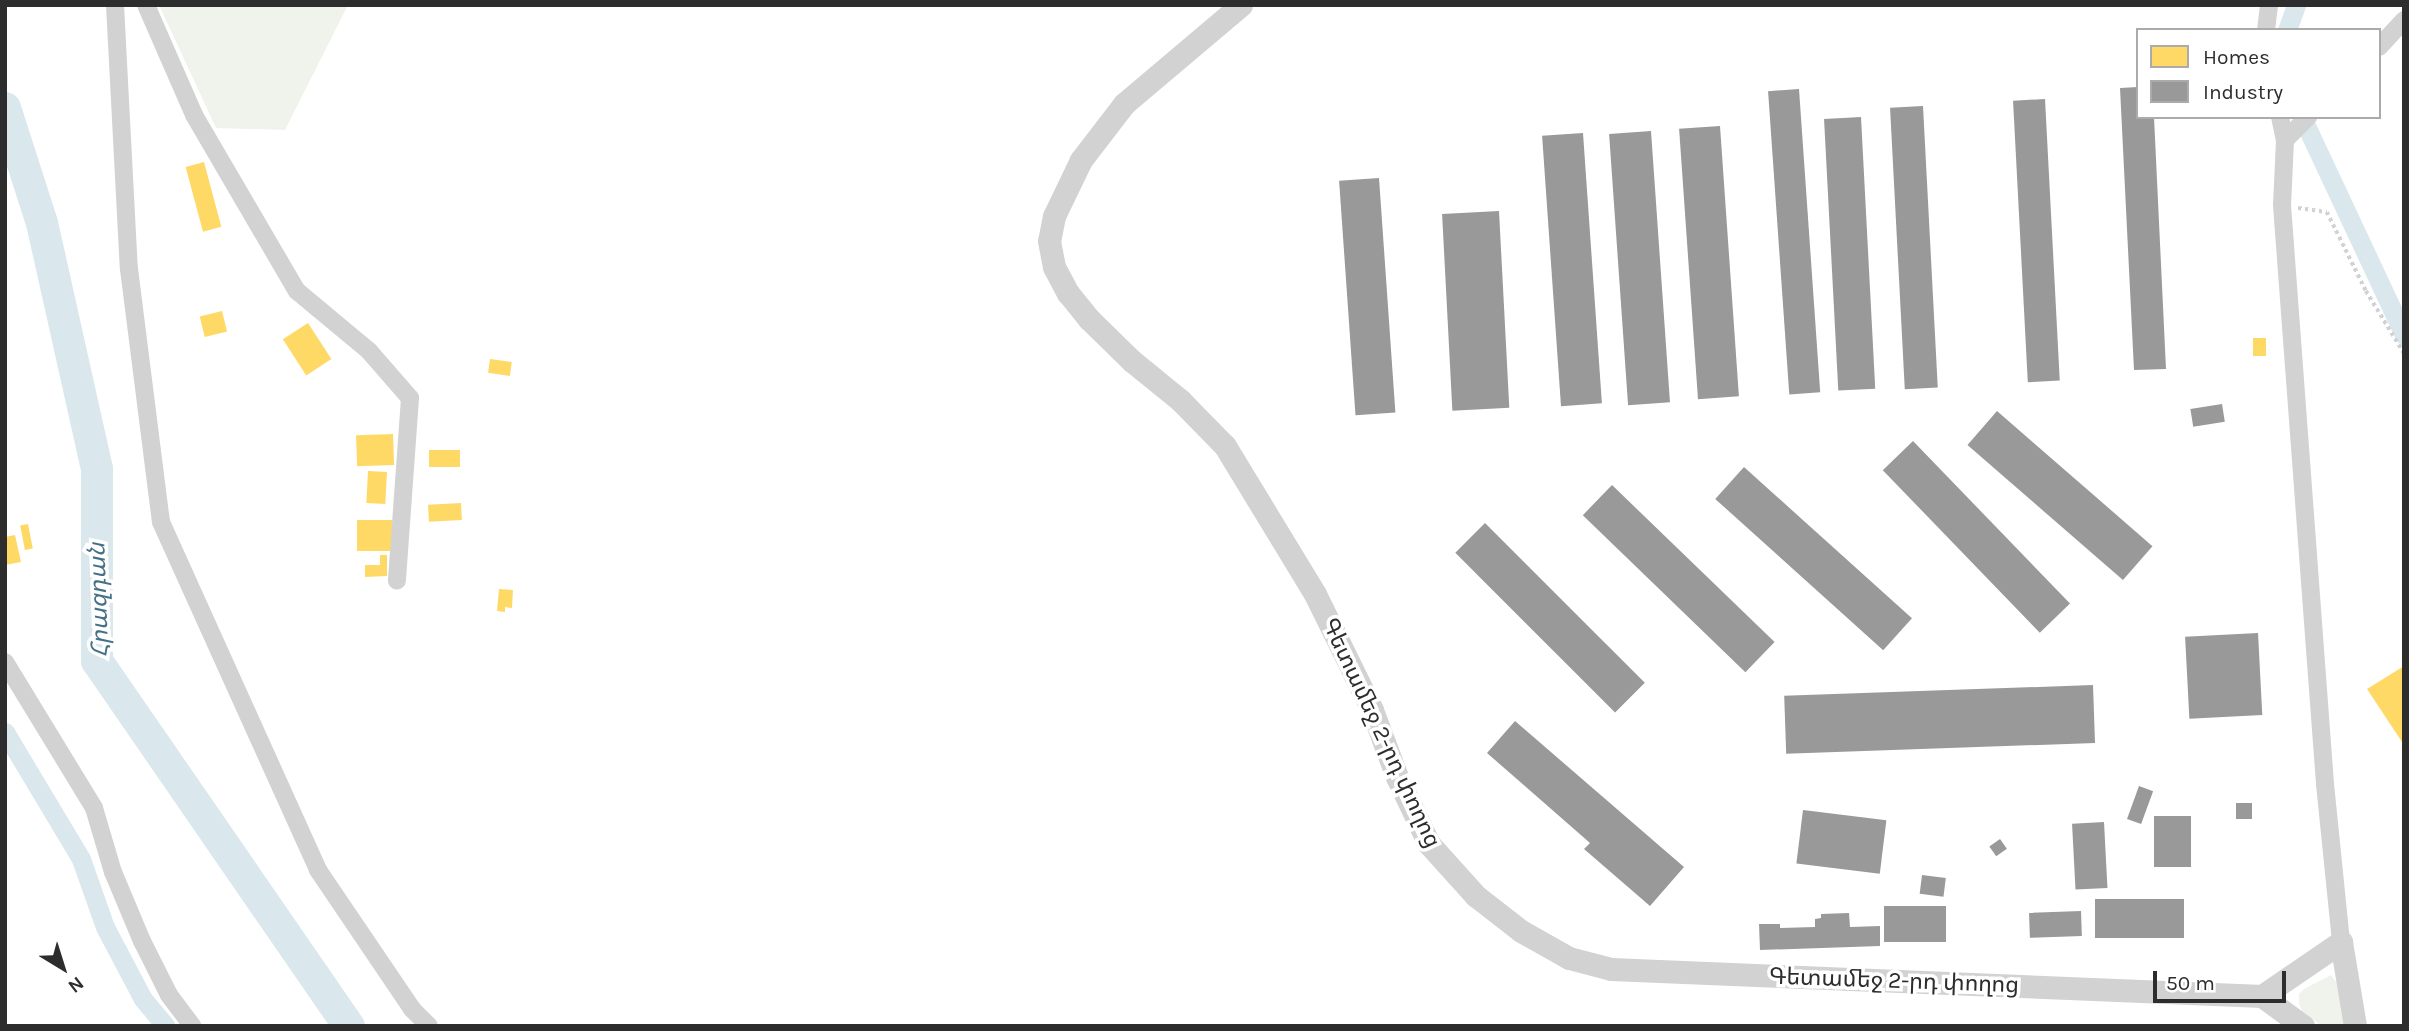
<!DOCTYPE html>
<html>
<head>
<meta charset="utf-8">
<style>
  body { margin:0 }
  #map { position:relative; width:2409px; height:1031px; overflow:hidden; background:#fff; font-family:Karla,"Noto Sans Armenian",sans-serif }
  div>[style] { position:absolute }
  [style*='--x'] { left:calc(var(--x)*1px); top:calc(var(--y)*1px); width:calc(var(--w)*1px); rotate:calc(var(--a)*1deg) }
  .green>* { inset:0; background:#f0f3ec }
  .homes>* { inset:0; background:#ffd966; transform-origin:0 0 }
  .industry>* { inset:0; background:#999; transform-origin:0 0 }
  .canal>* { height:19px; margin:-9.5px; padding:0 9.5px; transform-origin:9.5px; border-radius:9.5px; background:#dae8ee }
  .river>* { height:32px; margin:-16px; padding:0 16px; transform-origin:16px; border-radius:16px; background:#dae8ee }
  .path>* { height:3.5px; margin-top:-1.75px; transform-origin:0; background:repeating-linear-gradient(90deg,#d2d2d2 0 3.5px,transparent 0 7px) }
  .minor>* { height:18px; margin:-9px; padding:0 9px; transform-origin:9px; border-radius:9px; background:#d2d2d2 }
  .tertiary>* { height:23px; margin:-11.5px; padding:0 11.5px; transform-origin:11.5px; border-radius:11.5px; background:#d2d2d2 }
  span { translate:-50% -50%; white-space:nowrap; text-align:center; line-height:1.15; -webkit-text-stroke:7px #fff; paint-order:stroke }
  .street-label { font-size:23px; color:#2d2d2d }
  .water-label { font-size:24px; color:#447186; font-style:italic }
  .frame { position:absolute; inset:0; border:7px solid #2d2d2d; pointer-events:none }
  .legend { position:absolute; left:2136px; top:28px; width:245px; height:91px; box-sizing:border-box; background:#fff; border:2px solid #ababab; margin:0; padding:9px 12px; list-style:none; font-size:21px; color:#2d2d2d }
  .legend li { display:flex; align-items:center; gap:14px; height:35px }
  .legend b { width:35px; border:2px solid #ababab }
  .north { position:absolute; left:28px; top:933px; width:70px; height:70px; -webkit-text-stroke:5px #fff; paint-order:stroke; rotate:142deg; font-size:19px; font-weight:700; line-height:28px; text-align:center; color:#2d2d2d }
  .north::after { content:''; display:block; margin:auto; width:24px; height:32px; background:#2d2d2d; clip-path:polygon(50% 0,100% 100%,50% 72%,0 100%) }
  .scale { position:absolute; left:2153px; top:971px; width:133px; height:32px; box-sizing:border-box; border:4px solid #2d2d2d; border-top:0; padding-left:9px; font-size:21px; line-height:24px; white-space:nowrap; color:#2d2d2d; -webkit-text-stroke:5px #fff; paint-order:stroke }
</style>
</head>
<body>
<div id="map">
  <div class="green">
    <i style="clip-path:polygon(159px 5px,348px 5px,285px 130px,216px 128px)"></i>
    <i style="clip-path:polygon(2331px 975px,2337px 983px,2347px 1026px,2322px 1026px,2302px 1011px,2299px 1003px,2299px 994px,2304px 989px)"></i>
  </div>
  <div class="homes">
    <i style="left:204px;top:162px;width:67px;height:19px;rotate:75deg"></i>
    <i style="left:222px;top:311px;width:21px;height:23px;rotate:76deg"></i>
    <i style="left:308px;top:323px;width:43px;height:30px;rotate:57deg"></i>
    <i style="left:2253px;top:338px;width:13px;height:18px"></i>
    <i style="left:490px;top:359px;width:22px;height:14px;rotate:8deg"></i>
    <i style="left:393px;top:434px;width:31px;height:37px;rotate:88deg"></i>
    <i style="left:460px;top:450px;width:17px;height:31px;rotate:90deg"></i>
    <i style="left:368px;top:471px;width:19px;height:32px;rotate:3deg"></i>
    <i style="left:461px;top:503px;width:17px;height:33px;rotate:87deg"></i>
    <i style="left:357px;top:520px;width:35px;height:31px"></i>
    <i style="left:28px;top:524px;width:25px;height:8px;rotate:79deg"></i>
    <i style="clip-path:polygon(15px 535px,21px 562px,5px 565px,5px 537px)"></i>
    <i style="clip-path:polygon(380px 555px,387px 555px,387px 576px,365px 577px,365px 565px,380px 565px)"></i>
    <i style="clip-path:polygon(499px 589px,513px 590px,512px 608px,505px 607px,505px 612px,497px 611px)"></i>
    <i style="clip-path:polygon(2404px 666px,2404px 745px,2367px 689px)"></i>
  </div>
  <div class="industry">
    <i style="clip-path:polygon(2138px 87px,2138px 117px,2154px 117px,2166px 369px,2134px 370px,2120px 88px)"></i>
    <i style="left:1799px;top:89px;width:304px;height:31px;rotate:86deg"></i>
    <i style="left:2045px;top:99px;width:282px;height:32px;rotate:87deg"></i>
    <i style="left:1923px;top:106px;width:282px;height:33px;rotate:87deg"></i>
    <i style="left:1861px;top:117px;width:272px;height:37px;rotate:87deg"></i>
    <i style="left:1720px;top:126px;width:271px;height:41px;rotate:86deg"></i>
    <i style="left:1651px;top:131px;width:272px;height:42px;rotate:86deg"></i>
    <i style="left:1583px;top:133px;width:271px;height:41px;rotate:86deg"></i>
    <i style="left:1379px;top:178px;width:235px;height:40px;rotate:86deg"></i>
    <i style="left:1499px;top:211px;width:197px;height:57px;rotate:87deg"></i>
    <i style="left:2222px;top:404px;width:18px;height:32px;rotate:81deg"></i>
    <i style="left:1997px;top:411px;width:206px;height:45px;rotate:41deg"></i>
    <i style="left:1913px;top:441px;width:226px;height:42px;rotate:46deg"></i>
    <i style="left:1744px;top:467px;width:226px;height:43px;rotate:42deg"></i>
    <i style="left:1612px;top:485px;width:226px;height:42px;rotate:44deg"></i>
    <i style="left:1485px;top:523px;width:226px;height:42px;rotate:45deg"></i>
    <i style="left:2258px;top:633px;width:82px;height:73px;rotate:87deg"></i>
    <i style="left:2093px;top:685px;width:58px;height:309px;rotate:88deg"></i>
    <i style="clip-path:polygon(1515px 721px,1684px 867px,1650px 906px,1584px 849px,1590px 843px,1487px 753px)"></i>
    <i style="left:2139px;top:786px;width:15px;height:35px;rotate:20deg"></i>
    <i style="left:2252px;top:803px;width:16px;height:16px;rotate:90deg"></i>
    <i style="left:1803px;top:810px;width:84px;height:54px;rotate:7deg"></i>
    <i style="left:2154px;top:816px;width:37px;height:51px"></i>
    <i style="left:2104px;top:822px;width:66px;height:32px;rotate:87deg"></i>
    <i style="left:2000px;top:839px;width:12px;height:13px;rotate:55deg"></i>
    <i style="left:1922px;top:875px;width:24px;height:19px;rotate:7deg"></i>
    <i style="left:2184px;top:899px;width:39px;height:89px;rotate:90deg"></i>
    <i style="left:1884px;top:906px;width:62px;height:36px"></i>
    <i style="left:2081px;top:911px;width:25px;height:52px;rotate:88deg"></i>
    <i style="clip-path:polygon(1849px 913px,1850px 927px,1880px 926px,1880px 946px,1760px 950px,1759px 924px,1780px 924px,1780px 928px,1815px 927px,1815px 919px,1821px 918px,1821px 914px)"></i>
  </div>
  <div class="canal">
    <i style="--x:2287;--y:30;--w:27;--a:-70"></i>
    <i style="--x:2302;--y:117;--w:241;--a:64.9"></i>
    <i style="--x:5;--y:732;--w:148;--a:59.1"></i>
    <i style="--x:81;--y:859;--w:72;--a:70.6"></i>
    <i style="--x:105;--y:927;--w:81;--a:62.2"></i>
    <i style="--x:143;--y:999;--w:35;--a:50"></i>
  </div>
  <div class="river">
    <i style="--x:5;--y:108;--w:121;--a:72.2"></i>
    <i style="--x:42;--y:223;--w:252;--a:77.4"></i>
    <i style="--x:97;--y:469;--w:192;--a:90"></i>
    <i style="--x:97;--y:661;--w:444;--a:55.4"></i>
  </div>
  <div class="path">
    <i style="--x:2298;--y:208;--w:29;--a:8"></i>
    <i style="--x:2327;--y:212;--w:88;--a:63.7"></i>
    <i style="--x:2366;--y:291;--w:73;--a:58.5"></i>
  </div>
  <div class="minor">
    <i style="--x:115;--y:5;--w:264;--a:87"></i>
    <i style="--x:129;--y:269;--w:255;--a:82.8"></i>
    <i style="--x:161;--y:522;--w:382;--a:65.7"></i>
    <i style="--x:318;--y:870;--w:168;--a:55.9"></i>
    <i style="--x:412;--y:1009;--w:24;--a:45"></i>
    <i style="--x:146;--y:5;--w:120;--a:66.4"></i>
    <i style="--x:194;--y:115;--w:204;--a:59.7"></i>
    <i style="--x:297;--y:291;--w:94;--a:39.8"></i>
    <i style="--x:369;--y:351;--w:62;--a:48.9"></i>
    <i style="--x:410;--y:398;--w:183;--a:94.1"></i>
    <i style="--x:2266;--y:30;--w:25;--a:-83"></i>
    <i style="--x:2379;--y:47;--w:37;--a:-47"></i>
    <i style="--x:2280;--y:117;--w:24;--a:78"></i>
    <i style="--x:2285;--y:140;--w:65;--a:92.6"></i>
    <i style="--x:2282;--y:205;--w:581;--a:85.75"></i>
    <i style="--x:2325;--y:784;--w:159;--a:84.2"></i>
    <i style="--x:2285;--y:140;--w:33;--a:-45"></i>
    <i style="--x:5;--y:662;--w:171;--a:58.6"></i>
    <i style="--x:94;--y:808;--w:67;--a:73.5"></i>
    <i style="--x:113;--y:872;--w:75;--a:67.2"></i>
    <i style="--x:142;--y:941;--w:60;--a:63.4"></i>
    <i style="--x:169;--y:995;--w:39;--a:53"></i>
  </div>
  <div class="tertiary">
    <i style="--x:1241;--y:5;--w:153;--a:139.8"></i>
    <i style="--x:1124;--y:104;--w:71;--a:127.5"></i>
    <i style="--x:1081;--y:160;--w:62;--a:115.7"></i>
    <i style="--x:1054;--y:216;--w:25;--a:101"></i>
    <i style="--x:1049;--y:241;--w:26;--a:79"></i>
    <i style="--x:1054;--y:267;--w:30;--a:62"></i>
    <i style="--x:1068;--y:293;--w:33;--a:51"></i>
    <i style="--x:1089;--y:319;--w:60;--a:44.3"></i>
    <i style="--x:1132;--y:361;--w:62;--a:39.1"></i>
    <i style="--x:1180;--y:400;--w:64;--a:45.6"></i>
    <i style="--x:1225;--y:446;--w:173;--a:58.7"></i>
    <i style="--x:1315;--y:594;--w:129;--a:63.8"></i>
    <i style="--x:1372;--y:710;--w:72;--a:69.5"></i>
    <i style="--x:1397;--y:777;--w:74;--a:64.5"></i>
    <i style="--x:1429;--y:844;--w:70;--a:47.9"></i>
    <i style="--x:1476;--y:896;--w:57;--a:37.9"></i>
    <i style="--x:1521;--y:931;--w:55;--a:29.4"></i>
    <i style="--x:1569;--y:958;--w:43;--a:14.7"></i>
    <i style="--x:1611;--y:969;--w:652;--a:2.37"></i>
    <i style="--x:2262;--y:996;--w:51;--a:36.2"></i>
    <i style="--x:2262;--y:996;--w:96;--a:-34.4"></i>
    <i style="--x:2341;--y:942;--w:85;--a:80.5"></i>
  </div>
  <div class="street-label">
    <span style="left:1381px;top:733px;rotate:65deg">Գետամեջ 2-րդ փողոց</span>
    <span style="left:1894px;top:981px;rotate:2deg">Գետամեջ 2-րդ փողոց</span>
  </div>
  <div class="water-label">
    <span style="left:99px;top:600px;rotate:-92deg">Հրազդան</span>
  </div>
  <div class="frame"></div>
  <ul class="legend">
  <li><b style="height:19px;background:#ffd966"></b>Homes</li>
  <li><b style="height:19px;background:#999"></b>Industry</li>
  </ul>
  <div class="north">N</div>
  <div class="scale">50 m</div>
</div>
</body>
</html>
